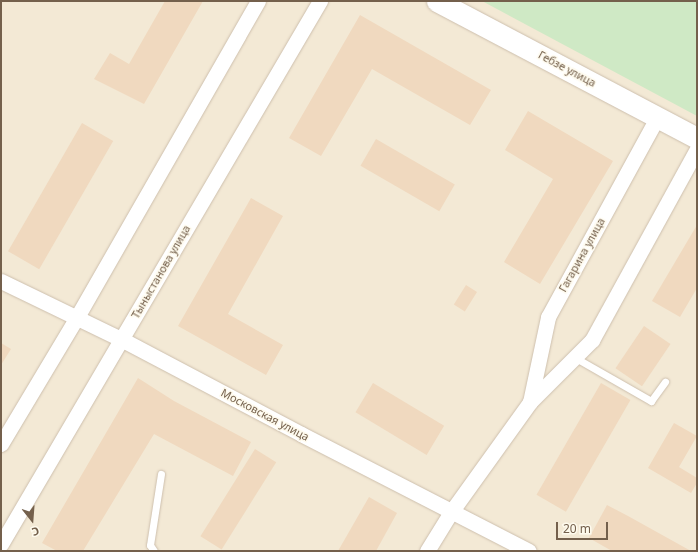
<!DOCTYPE html>
<html>
<head>
<meta charset="utf-8">
<style>
  body { margin:0 }
  #map { position:relative; width:698px; height:552px; overflow:hidden; background:#fcf6e7; font-family:"Noto Sans",sans-serif }
  div>[style] { position:absolute }
  [style*='--x'] { left:calc(var(--x)*1px); top:calc(var(--y)*1px); width:calc(var(--w)*1px); rotate:calc(var(--a)*1deg) }
  .residential>* { inset:0; background:#f3e9d5; transform-origin:0 0 }
  .green>* { inset:0; background:#cfe9c5 }
  .building>* { inset:0; background:#f0d9bf; transform-origin:0 0 }
  .roads { filter:drop-shadow(0 0 1px #cdbfad) drop-shadow(0 0 1px #cdbfad) }
  .service>* { height:7px; margin:-3.5px; padding:0 3.5px; transform-origin:3.5px; border-radius:3.5px; background:#fff }
  .minor>* { height:15px; margin:-7.5px; padding:0 7.5px; transform-origin:7.5px; border-radius:7.5px; background:#fff }
  .secondary>* { height:21px; margin:-10.5px; padding:0 10.5px; transform-origin:10.5px; border-radius:10.5px; background:#fff }
  span { translate:-50% -50%; white-space:nowrap; text-align:center; line-height:1.15; -webkit-text-stroke:3px #fefaed; paint-order:stroke }
  .street-label { font-size:11px; color:#74604c }
  .frame { position:absolute; inset:0; border:2px solid #74604c; pointer-events:none }
  .north { position:absolute; left:12px; top:500px; width:40px; height:40px; -webkit-text-stroke:3px #fefaed; paint-order:stroke; rotate:163deg; font-size:11px; font-weight:700; line-height:16px; text-align:center; color:#74604c }
  .north::after { content:''; display:block; margin:auto; width:14px; height:18px; background:#74604c; clip-path:polygon(50% 0,100% 100%,50% 72%,0 100%) }
  .scale { position:absolute; left:556px; top:522px; width:52px; height:18px; box-sizing:border-box; border:2px solid #74604c; border-top:0; padding-left:5px; font-size:12px; line-height:14px; white-space:nowrap; color:#74604c; -webkit-text-stroke:3px #fefaed; paint-order:stroke }
</style>
</head>
<body>
<div id="map">
  <div class="residential">
    <i style="left:1px;top:1px;width:696px;height:550px"></i>
  </div>
  <div class="green">
    <i style="clip-path:polygon(482px 1px,697px 1px,697px 116px)"></i>
  </div>
  <div class="building">
    <i style="clip-path:polygon(165px 1px,203px 1px,144px 104px,94px 79px,110px 53px,129px 64px)"></i>
    <i style="clip-path:polygon(360px 15px,491px 90px,470px 125px,372px 69px,321px 156px,289px 138px)"></i>
    <i style="clip-path:polygon(528px 111px,613px 161px,540px 284px,504px 262px,553px 179px,505px 150px)"></i>
    <i style="left:82px;top:123px;width:36px;height:148px;rotate:30deg"></i>
    <i style="left:376px;top:139px;width:91px;height:31px;rotate:30deg"></i>
    <i style="clip-path:polygon(251px 198px,283px 216px,228px 314px,283px 345px,266px 375px,178px 326px)"></i>
    <i style="clip-path:polygon(697px 225px,697px 288px,680px 317px,652px 301px)"></i>
    <i style="left:466px;top:285px;width:13px;height:23px;rotate:32deg"></i>
    <i style="left:644px;top:326px;width:32px;height:51px;rotate:34deg"></i>
    <i style="clip-path:polygon(1px 343px,11px 349px,1px 365px)"></i>
    <i style="clip-path:polygon(138px 378px,174px 401px,251px 442px,233px 476px,154px 434px,83px 551px,57px 551px,42px 543px)"></i>
    <i style="left:373px;top:383px;width:83px;height:34px;rotate:31deg"></i>
    <i style="left:601px;top:383px;width:34px;height:129px;rotate:30deg"></i>
    <i style="clip-path:polygon(674px 423px,697px 436px,679px 467px,697px 478px,697px 483px,691px 493px,648px 468px)"></i>
    <i style="left:255px;top:449px;width:25px;height:103px;rotate:32deg"></i>
    <i style="clip-path:polygon(369px 497px,397px 513px,376px 551px,338px 551px)"></i>
    <i style="clip-path:polygon(607px 505px,628px 516px,691px 551px,612px 551px,589px 538px)"></i>
  </div>
  <div class="roads">
    <div class="service">
      <i style="--x:574;--y:357;--w:89;--a:29.7"></i>
      <i style="--x:651;--y:401;--w:24;--a:-54"></i>
      <i style="--x:154;--y:551;--w:7;--a:-124"></i>
      <i style="--x:150;--y:545;--w:72;--a:-81.2"></i>
    </div>
    <div class="minor">
      <i style="--x:1;--y:281;--w:133;--a:25.8"></i>
      <i style="--x:121;--y:339;--w:204;--a:27.8"></i>
      <i style="--x:301;--y:434;--w:256;--a:27.2"></i>
      <i style="--x:530;--y:402;--w:87;--a:-78"></i>
      <i style="--x:548;--y:317;--w:229;--a:-61.3"></i>
      <i style="--x:1;--y:444;--w:148;--a:-59.1"></i>
      <i style="--x:77;--y:317;--w:364;--a:-60.2"></i>
      <i style="--x:1;--y:544;--w:630;--a:-59.57"></i>
      <i style="--x:427;--y:551;--w:46;--a:-58.4"></i>
      <i style="--x:451;--y:512;--w:135;--a:-54.3"></i>
      <i style="--x:530;--y:402;--w:88;--a:-45"></i>
      <i style="--x:592;--y:340;--w:218;--a:-61.2"></i>
    </div>
    <div class="secondary">
      <i style="--x:437;--y:1;--w:294;--a:27.8"></i>
    </div>
  </div>
  <div class="street-label">
    <span style="left:567px;top:69px;rotate:28deg">Гебзе улица</span>
    <span style="left:582px;top:255px;rotate:-61deg">Гагарина улица</span>
    <span style="left:161px;top:272px;rotate:-60deg">Тыныстанова улица</span>
    <span style="left:265px;top:415px;rotate:28deg">Московская улица</span>
  </div>
  <div class="frame"></div>
  <div class="north">С</div>
  <div class="scale">20 m</div>
</div>
</body>
</html>
